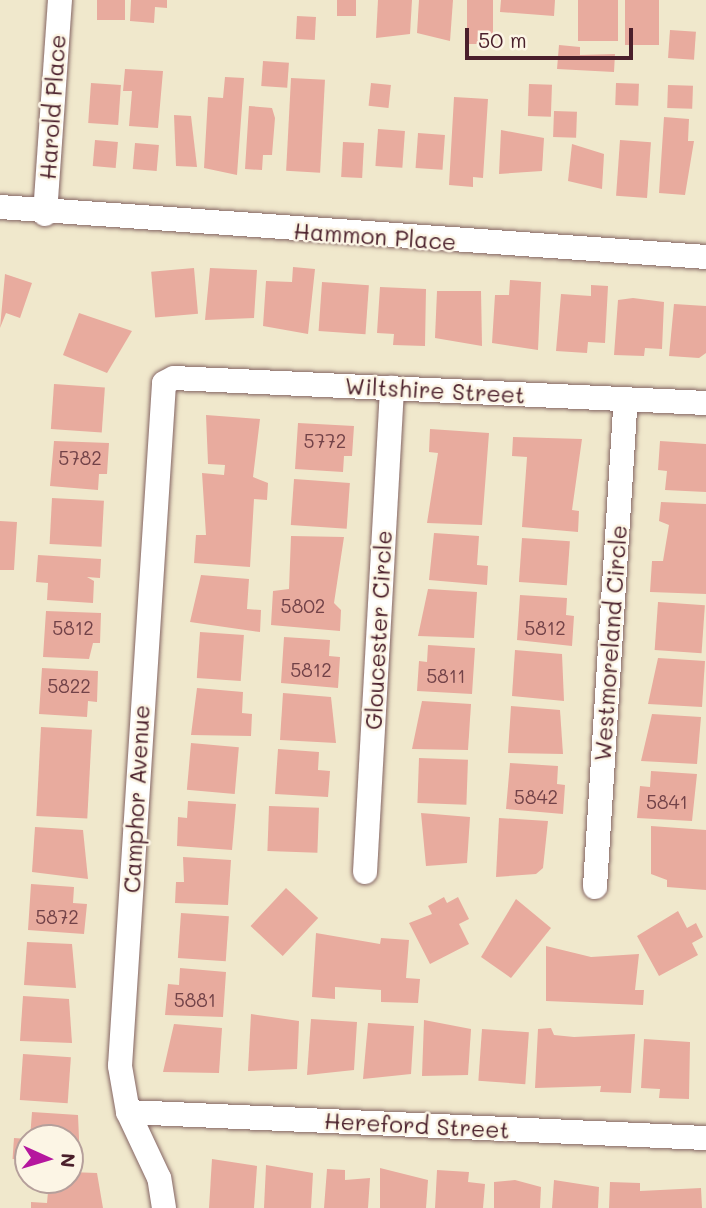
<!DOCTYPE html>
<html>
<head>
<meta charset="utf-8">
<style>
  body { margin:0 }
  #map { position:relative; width:706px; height:1208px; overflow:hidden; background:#f0e8cc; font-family:Mali,sans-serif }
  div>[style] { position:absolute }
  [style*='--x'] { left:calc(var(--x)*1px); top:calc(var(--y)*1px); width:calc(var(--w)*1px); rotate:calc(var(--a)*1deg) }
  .building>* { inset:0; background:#e8ab9e; transform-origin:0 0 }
  .roads { filter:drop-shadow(0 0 2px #846563) drop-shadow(0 0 2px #846563) }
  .minor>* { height:24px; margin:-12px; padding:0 12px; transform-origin:12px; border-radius:12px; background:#fff }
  span { translate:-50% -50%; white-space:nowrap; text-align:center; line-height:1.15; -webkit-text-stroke:5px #fcf5e5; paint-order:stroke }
  .number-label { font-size:19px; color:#724248 }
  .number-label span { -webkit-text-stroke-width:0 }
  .street-label { font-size:23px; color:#4a1f2b }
  .north { position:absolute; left:14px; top:1124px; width:70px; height:70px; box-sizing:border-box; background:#fcf5e5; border:2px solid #b59f9b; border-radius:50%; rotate:94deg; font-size:19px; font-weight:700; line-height:28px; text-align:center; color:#4a1f2b }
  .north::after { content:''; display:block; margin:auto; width:24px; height:32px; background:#b5179e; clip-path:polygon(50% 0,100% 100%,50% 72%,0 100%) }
  .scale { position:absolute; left:465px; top:28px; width:168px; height:32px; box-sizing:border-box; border:4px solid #4a1f2b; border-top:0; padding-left:9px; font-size:21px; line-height:24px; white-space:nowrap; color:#4a1f2b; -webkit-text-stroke:5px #fcf5e5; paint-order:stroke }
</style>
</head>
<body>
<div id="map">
  <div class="building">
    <i style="left:97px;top:0;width:28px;height:20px"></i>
    <i style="clip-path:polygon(131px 0,167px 0,167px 8px,155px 7px,154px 23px,130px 21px)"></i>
    <i style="left:337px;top:0;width:19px;height:16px"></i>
    <i style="clip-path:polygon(378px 0,412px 0,410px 34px,376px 38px)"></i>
    <i style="clip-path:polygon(419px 0,453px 0,450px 41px,417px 33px)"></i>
    <i style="left:467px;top:0;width:26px;height:44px"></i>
    <i style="clip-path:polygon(501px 0,555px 0,554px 16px,500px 12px)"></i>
    <i style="left:578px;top:0;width:40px;height:41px"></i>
    <i style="left:625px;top:0;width:34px;height:45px"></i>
    <i style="left:297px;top:16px;width:19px;height:23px;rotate:3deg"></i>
    <i style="left:670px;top:30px;width:26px;height:28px;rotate:4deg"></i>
    <i style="clip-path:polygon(559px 45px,580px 47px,580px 55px,615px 54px,614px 72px,557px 69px)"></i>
    <i style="left:263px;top:61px;width:26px;height:25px;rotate:4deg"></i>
    <i style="clip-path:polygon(125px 69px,163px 71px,158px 128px,129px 126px,132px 91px,123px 91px)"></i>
    <i style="clip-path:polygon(225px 77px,244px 78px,237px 175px,204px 168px,208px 97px,223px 98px)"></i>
    <i style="left:291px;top:78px;width:34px;height:93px;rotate:3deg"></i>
    <i style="left:91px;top:83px;width:30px;height:40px;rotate:4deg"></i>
    <i style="left:371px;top:83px;width:20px;height:23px;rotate:6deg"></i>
    <i style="left:616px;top:83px;width:23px;height:22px;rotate:2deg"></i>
    <i style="left:529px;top:84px;width:23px;height:32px;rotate:2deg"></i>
    <i style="left:668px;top:85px;width:25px;height:23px;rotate:2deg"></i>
    <i style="clip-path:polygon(454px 97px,488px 99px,483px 178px,473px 177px,473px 187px,449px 185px)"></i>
    <i style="clip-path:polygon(249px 106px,272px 108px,275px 118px,272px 155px,263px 155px,262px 170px,245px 169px)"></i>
    <i style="left:554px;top:111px;width:23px;height:26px;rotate:2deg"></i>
    <i style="clip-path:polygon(174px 115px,191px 116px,197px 167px,176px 166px)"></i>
    <i style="clip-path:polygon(664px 117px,689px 119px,688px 141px,694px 141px,685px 195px,659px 193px)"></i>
    <i style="left:378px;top:129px;width:27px;height:37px;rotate:4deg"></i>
    <i style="clip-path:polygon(501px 130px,544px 138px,542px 171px,499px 174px)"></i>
    <i style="left:418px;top:133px;width:27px;height:35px;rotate:4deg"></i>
    <i style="left:95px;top:140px;width:23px;height:26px;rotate:5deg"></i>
    <i style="left:620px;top:140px;width:31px;height:56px;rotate:4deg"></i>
    <i style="left:343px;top:142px;width:21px;height:35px;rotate:3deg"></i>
    <i style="left:135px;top:143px;width:24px;height:26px;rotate:5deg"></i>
    <i style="clip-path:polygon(572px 144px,604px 154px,602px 189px,568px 181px)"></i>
    <i style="clip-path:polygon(293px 267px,315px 269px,308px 334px,263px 326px,266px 281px,292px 282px)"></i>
    <i style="left:194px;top:268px;width:46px;height:43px;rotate:85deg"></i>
    <i style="clip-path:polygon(210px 268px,257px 270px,254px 318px,205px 320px)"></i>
    <i style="clip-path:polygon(5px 274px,32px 283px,20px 318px,6px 313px,0 328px)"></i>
    <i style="clip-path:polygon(510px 280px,541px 282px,538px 350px,492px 343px,495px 295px,509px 295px)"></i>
    <i style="left:322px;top:282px;width:47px;height:49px;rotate:4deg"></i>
    <i style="clip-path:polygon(591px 285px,608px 286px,605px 343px,588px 342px,587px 353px,556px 351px,561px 294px,591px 296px)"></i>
    <i style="clip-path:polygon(380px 287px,426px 289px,425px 346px,393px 345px,394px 334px,377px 333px)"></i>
    <i style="clip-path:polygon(437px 291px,481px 291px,482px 346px,435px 338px)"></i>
    <i style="clip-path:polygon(633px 298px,664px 302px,662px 349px,645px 348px,644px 356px,614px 355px,618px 300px)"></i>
    <i style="clip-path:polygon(674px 304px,706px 306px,706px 353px,699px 358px,669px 356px)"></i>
    <i style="clip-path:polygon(79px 313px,132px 331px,107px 373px,63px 355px)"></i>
    <i style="left:54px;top:384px;width:51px;height:45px;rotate:4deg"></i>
    <i style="clip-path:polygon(206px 415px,260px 419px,253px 477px,268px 483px,267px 500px,254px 499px,250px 567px,194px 563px,196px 535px,206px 535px,202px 473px,224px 475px,225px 465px,208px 464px)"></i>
    <i style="clip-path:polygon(298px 423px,354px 426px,352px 456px,344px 456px,343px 472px,295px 469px)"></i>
    <i style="clip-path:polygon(430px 429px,489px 433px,482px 525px,427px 523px,438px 453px,429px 452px)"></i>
    <i style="clip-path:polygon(513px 437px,582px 439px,572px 510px,579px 511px,578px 532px,522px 527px,527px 457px,512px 456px)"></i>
    <i style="clip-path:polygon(54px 441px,109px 443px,107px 474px,99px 474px,98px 490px,50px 486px)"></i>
    <i style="clip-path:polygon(660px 441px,706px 444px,706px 492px,665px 490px,667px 471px,658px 470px)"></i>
    <i style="left:294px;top:479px;width:56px;height:46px;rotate:4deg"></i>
    <i style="left:52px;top:498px;width:52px;height:46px;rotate:3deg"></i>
    <i style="clip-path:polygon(661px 502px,706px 504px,706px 594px,650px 592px,652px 561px,663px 561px,669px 525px,659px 521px)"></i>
    <i style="clip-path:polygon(0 521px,17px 522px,14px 570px,0 570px)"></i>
    <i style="clip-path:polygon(434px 533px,479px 536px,477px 565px,488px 566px,487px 585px,429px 580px)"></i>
    <i style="clip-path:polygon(291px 536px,344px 537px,334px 603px,341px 610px,340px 631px,271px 625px,273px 591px,289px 589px)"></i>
    <i style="left:522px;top:538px;width:48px;height:44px;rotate:4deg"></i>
    <i style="clip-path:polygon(38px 555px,101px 559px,100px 578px,87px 577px,94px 581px,93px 603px,47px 600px,48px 583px,36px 582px)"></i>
    <i style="clip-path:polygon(201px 575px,249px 579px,247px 609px,261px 610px,260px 632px,190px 622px)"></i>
    <i style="clip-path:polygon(428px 589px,477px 592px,474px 638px,418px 636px)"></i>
    <i style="clip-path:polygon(520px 595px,567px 598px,566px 615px,574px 616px,572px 646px,517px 640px)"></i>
    <i style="left:658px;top:602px;width:47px;height:48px;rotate:4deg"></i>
    <i style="clip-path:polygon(46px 611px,101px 613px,100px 643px,93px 643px,89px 659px,43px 657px)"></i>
    <i style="left:200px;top:632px;width:44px;height:46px;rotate:4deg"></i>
    <i style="clip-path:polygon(284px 637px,330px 640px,329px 656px,340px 657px,338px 688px,281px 683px)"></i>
    <i style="clip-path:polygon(428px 645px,475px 648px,472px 694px,417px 691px,419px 661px,427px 662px)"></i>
    <i style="clip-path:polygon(515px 650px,562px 654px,564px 701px,512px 696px)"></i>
    <i style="clip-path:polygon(658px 658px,705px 661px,702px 707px,648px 704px)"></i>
    <i style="clip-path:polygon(42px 668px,98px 671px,97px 702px,88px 701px,87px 717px,39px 714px)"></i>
    <i style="clip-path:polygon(197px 688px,243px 692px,242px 713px,252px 714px,251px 736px,191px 735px)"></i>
    <i style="clip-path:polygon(283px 693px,331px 697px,336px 743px,280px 740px)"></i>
    <i style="clip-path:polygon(422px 701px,471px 704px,468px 750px,412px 749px)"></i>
    <i style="clip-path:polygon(511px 706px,560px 710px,563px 754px,508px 753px)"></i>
    <i style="clip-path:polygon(652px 714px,701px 717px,697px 764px,641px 761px)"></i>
    <i style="left:41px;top:727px;width:51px;height:89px;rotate:3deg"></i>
    <i style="left:191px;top:743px;width:48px;height:47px;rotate:5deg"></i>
    <i style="clip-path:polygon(278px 749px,319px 752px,318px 770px,330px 771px,328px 797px,275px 794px)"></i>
    <i style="left:419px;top:758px;width:49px;height:45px;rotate:2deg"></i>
    <i style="clip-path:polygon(510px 763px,558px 766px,557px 784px,565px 785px,563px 814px,506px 809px)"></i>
    <i style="clip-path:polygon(651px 771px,697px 774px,692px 821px,637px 818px,640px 786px,650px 787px)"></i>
    <i style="clip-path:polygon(188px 801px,236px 804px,232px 850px,177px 846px,178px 817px,187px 818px)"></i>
    <i style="left:269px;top:806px;width:50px;height:45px;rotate:2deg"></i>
    <i style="clip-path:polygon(421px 813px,470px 817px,467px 863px,426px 866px)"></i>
    <i style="clip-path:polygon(499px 818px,548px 821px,543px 868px,536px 874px,496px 877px)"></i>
    <i style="clip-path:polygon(651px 826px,706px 830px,706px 890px,667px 887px,667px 880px,651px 874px)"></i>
    <i style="clip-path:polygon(35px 827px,83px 830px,88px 879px,32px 872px)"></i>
    <i style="clip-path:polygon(183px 857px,231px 860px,228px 905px,175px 903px,176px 882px,184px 882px)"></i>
    <i style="clip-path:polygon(31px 884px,74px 887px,73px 903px,87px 904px,84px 934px,28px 930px)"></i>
    <i style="left:286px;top:888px;width:44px;height:52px;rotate:43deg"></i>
    <i style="clip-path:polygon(444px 897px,447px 903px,458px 897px,469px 919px,459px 924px,469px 944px,430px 964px,409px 923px,432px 914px,428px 906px)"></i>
    <i style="clip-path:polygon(516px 899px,551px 928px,511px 978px,481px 957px)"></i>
    <i style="clip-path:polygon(678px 911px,687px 928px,696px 923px,703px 937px,692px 943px,698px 955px,659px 976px,637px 936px)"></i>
    <i style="left:181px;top:913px;width:48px;height:45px;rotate:4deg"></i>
    <i style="clip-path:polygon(316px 933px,380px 944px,381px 938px,409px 940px,406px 978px,420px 979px,418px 1003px,381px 1002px,381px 990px,335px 987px,335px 999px,312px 997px)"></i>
    <i style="clip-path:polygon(27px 942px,72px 944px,76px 988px,24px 985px)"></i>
    <i style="clip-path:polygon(546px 946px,591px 957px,639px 954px,635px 990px,644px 990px,643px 1005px,546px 1001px)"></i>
    <i style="clip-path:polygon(180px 968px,226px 972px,223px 1017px,165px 1015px,168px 984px,179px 985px)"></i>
    <i style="clip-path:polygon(23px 996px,69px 999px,72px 1043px,20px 1041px)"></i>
    <i style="clip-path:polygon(251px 1014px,299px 1021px,297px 1069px,248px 1071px)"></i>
    <i style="clip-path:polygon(311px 1019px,357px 1022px,354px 1070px,307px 1075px)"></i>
    <i style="clip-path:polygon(424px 1020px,471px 1029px,468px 1075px,422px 1076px)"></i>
    <i style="clip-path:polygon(368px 1023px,414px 1026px,411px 1074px,363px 1079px)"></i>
    <i style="clip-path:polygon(174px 1024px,222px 1028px,219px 1073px,163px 1072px)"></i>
    <i style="clip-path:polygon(551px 1028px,554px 1035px,574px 1037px,635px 1034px,631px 1093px,600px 1092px,601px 1086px,535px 1088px,538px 1029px)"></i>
    <i style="left:482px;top:1029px;width:47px;height:52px;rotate:4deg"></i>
    <i style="clip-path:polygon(644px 1039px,690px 1042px,689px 1099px,659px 1098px,660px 1089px,641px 1088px)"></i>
    <i style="left:23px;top:1054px;width:48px;height:46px;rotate:4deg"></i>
    <i style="clip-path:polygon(32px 1112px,78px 1115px,80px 1162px,70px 1162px,70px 1138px,30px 1138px)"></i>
    <i style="left:14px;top:1138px;width:14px;height:21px;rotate:4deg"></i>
    <i style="clip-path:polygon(212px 1159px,257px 1166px,254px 1208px,209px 1208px)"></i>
    <i style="clip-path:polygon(266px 1165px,313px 1173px,311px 1208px,264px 1208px)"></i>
    <i style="clip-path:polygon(380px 1168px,428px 1180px,426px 1208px,380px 1208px)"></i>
    <i style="clip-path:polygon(327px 1169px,345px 1170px,345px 1180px,370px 1178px,368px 1208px,324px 1208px)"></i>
    <i style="clip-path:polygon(437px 1170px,469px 1172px,468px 1182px,485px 1184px,483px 1208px,435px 1208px)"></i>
    <i style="clip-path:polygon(70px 1172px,97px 1173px,103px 1208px,31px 1208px,31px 1202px,47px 1203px,49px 1180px,70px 1180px)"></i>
    <i style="clip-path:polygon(515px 1180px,541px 1187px,540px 1208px,494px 1208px,494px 1182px)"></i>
    <i style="clip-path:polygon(554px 1180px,599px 1187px,598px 1208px,552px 1208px)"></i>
    <i style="clip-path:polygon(610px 1182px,640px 1183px,640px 1191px,701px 1188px,702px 1208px,609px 1208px)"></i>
  </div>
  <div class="roads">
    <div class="minor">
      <i style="--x:0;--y:207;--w:708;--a:4.05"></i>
      <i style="--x:45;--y:214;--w:215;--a:-86"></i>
      <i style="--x:365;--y:872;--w:485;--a:-86.8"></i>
      <i style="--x:595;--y:887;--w:489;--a:-86.4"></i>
      <i style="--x:128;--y:1112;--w:579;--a:2.58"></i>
      <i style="--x:164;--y:1208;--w:30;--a:-99"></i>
      <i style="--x:159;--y:1178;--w:73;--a:-115.2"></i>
      <i style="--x:128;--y:1112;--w:47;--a:-99.9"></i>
      <i style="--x:120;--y:1066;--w:684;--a:-86.31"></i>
      <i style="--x:164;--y:383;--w:11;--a:-27"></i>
      <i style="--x:174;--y:378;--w:533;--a:2.69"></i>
    </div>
  </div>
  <div class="number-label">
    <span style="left:325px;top:441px">5772</span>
    <span style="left:80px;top:458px">5782</span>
    <span style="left:303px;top:606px">5802</span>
    <span style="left:73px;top:628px">5812</span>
    <span style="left:545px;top:628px">5812</span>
    <span style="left:311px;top:670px">5812</span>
    <span style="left:446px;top:676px">5811</span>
    <span style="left:69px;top:686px">5822</span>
    <span style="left:536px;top:797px">5842</span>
    <span style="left:667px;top:802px">5841</span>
    <span style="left:57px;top:917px">5872</span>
    <span style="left:195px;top:1000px">5881</span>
  </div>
  <div class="street-label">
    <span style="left:52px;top:107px;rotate:-86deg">Harold Place</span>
    <span style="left:375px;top:236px;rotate:4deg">Hammon Place</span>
    <span style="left:435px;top:390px;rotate:3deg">Wiltshire Street</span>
    <span style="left:378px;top:630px;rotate:-87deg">Gloucester Circle</span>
    <span style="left:610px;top:643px;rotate:-86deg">Westmoreland Circle</span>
    <span style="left:136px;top:799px;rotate:-87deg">Camphor Avenue</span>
    <span style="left:417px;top:1125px;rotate:3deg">Hereford Street</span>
  </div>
  <div class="north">N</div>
  <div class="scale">50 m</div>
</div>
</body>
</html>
